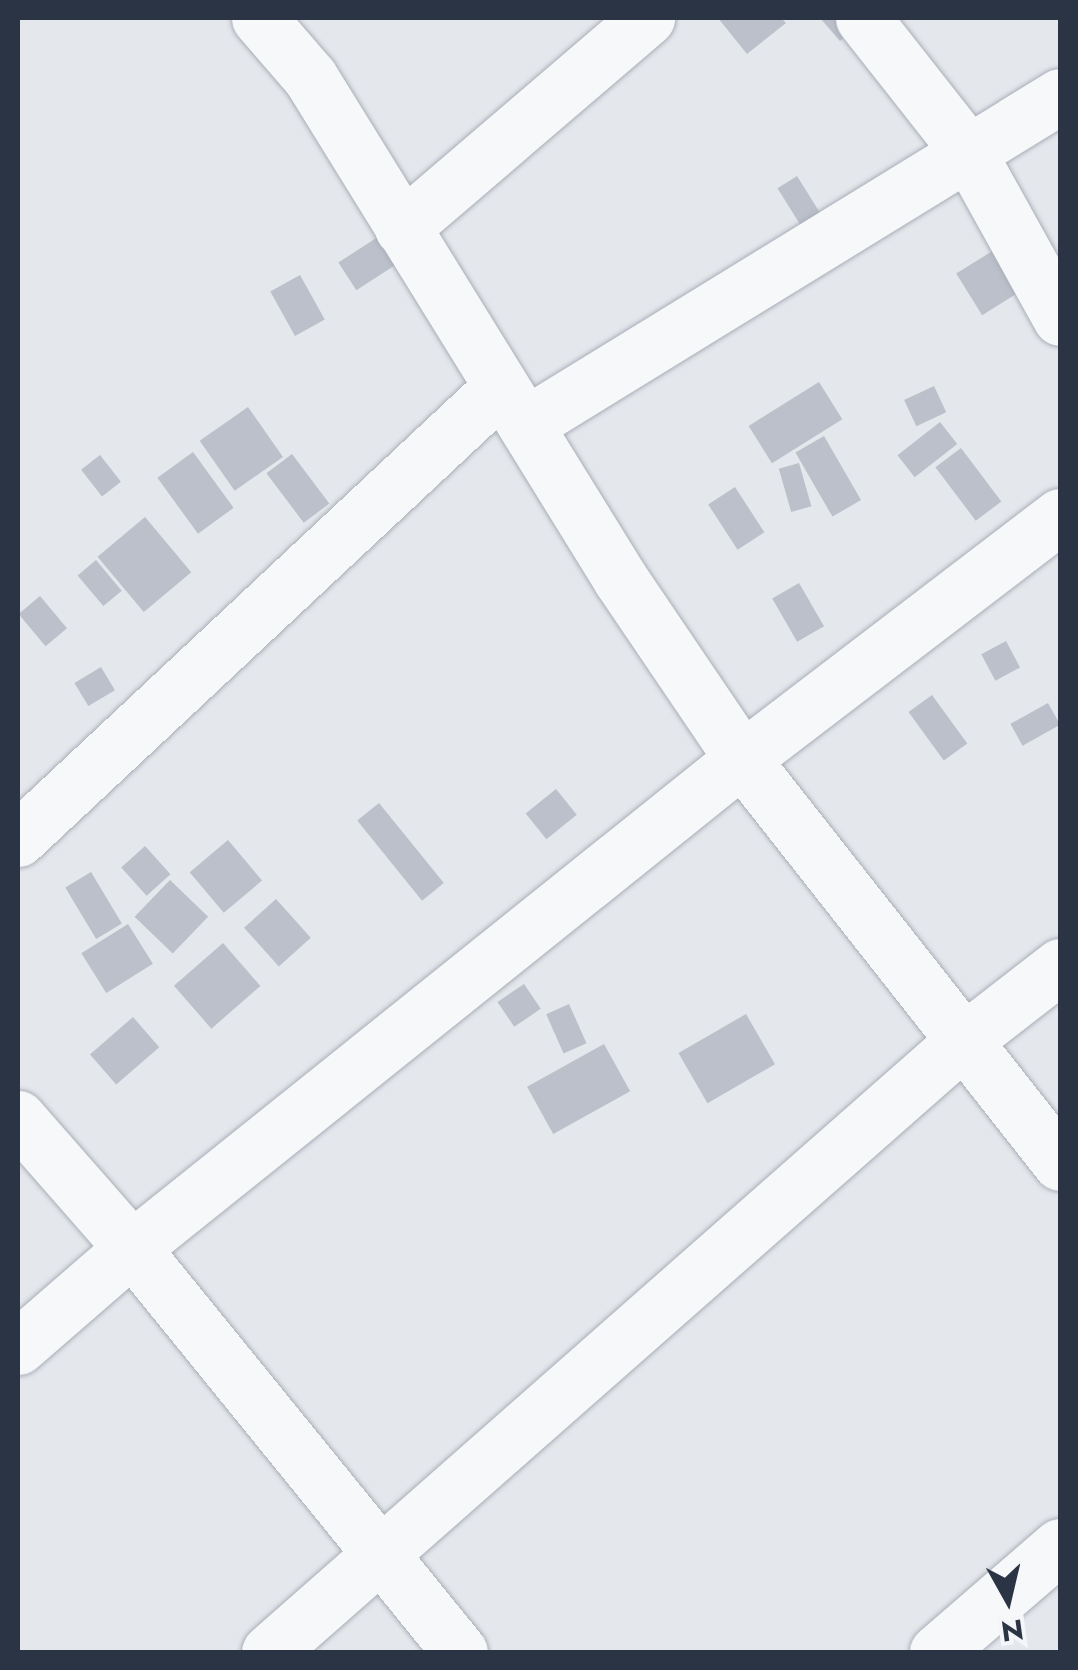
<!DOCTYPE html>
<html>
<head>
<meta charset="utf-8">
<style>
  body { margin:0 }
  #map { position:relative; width:1078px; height:1670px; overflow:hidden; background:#e4e7ec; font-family:Jost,sans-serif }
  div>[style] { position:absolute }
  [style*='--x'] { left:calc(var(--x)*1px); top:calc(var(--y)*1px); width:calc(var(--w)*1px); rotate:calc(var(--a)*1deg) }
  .building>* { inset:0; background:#bbc0ca; transform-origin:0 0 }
  .roads { filter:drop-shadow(0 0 2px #a9aeb7) drop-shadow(0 0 2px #a9aeb7) }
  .street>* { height:55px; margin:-27.5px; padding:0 27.5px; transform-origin:27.5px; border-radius:27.5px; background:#f7f8fa }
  span { translate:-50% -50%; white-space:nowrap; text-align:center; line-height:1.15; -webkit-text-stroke:10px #f4f6f9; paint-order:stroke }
  .frame { position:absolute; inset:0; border:20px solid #2b3445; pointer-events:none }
  .north { position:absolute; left:958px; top:1550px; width:100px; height:100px; -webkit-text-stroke:8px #f4f6f9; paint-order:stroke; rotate:172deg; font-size:28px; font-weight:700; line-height:40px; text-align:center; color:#2b3445 }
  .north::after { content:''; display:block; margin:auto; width:35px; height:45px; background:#2b3445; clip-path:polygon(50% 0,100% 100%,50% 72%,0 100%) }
</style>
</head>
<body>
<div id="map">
  <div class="building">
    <i style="clip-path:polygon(718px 18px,781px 18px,786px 23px,747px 54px)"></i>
    <i style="clip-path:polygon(820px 18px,867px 18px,840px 41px)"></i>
    <i style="left:797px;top:176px;width:46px;height:23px;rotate:58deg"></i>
    <i style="left:387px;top:231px;width:33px;height:58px;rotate:57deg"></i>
    <i style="left:1002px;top:245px;width:49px;height:54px;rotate:58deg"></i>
    <i style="left:300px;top:275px;width:51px;height:34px;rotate:61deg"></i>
    <i style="left:819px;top:382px;width:44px;height:83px;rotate:58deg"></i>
    <i style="left:934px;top:386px;width:29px;height:33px;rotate:65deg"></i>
    <i style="left:248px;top:407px;width:61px;height:59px;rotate:55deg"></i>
    <i style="left:940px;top:422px;width:28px;height:54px;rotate:52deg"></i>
    <i style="left:824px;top:436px;width:74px;height:33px;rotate:60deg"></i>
    <i style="left:961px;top:448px;width:67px;height:32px;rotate:53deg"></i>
    <i style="left:193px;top:452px;width:69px;height:44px;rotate:54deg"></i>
    <i style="left:292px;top:454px;width:62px;height:32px;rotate:53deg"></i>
    <i style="left:100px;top:455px;width:34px;height:24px;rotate:52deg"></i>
    <i style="left:799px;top:463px;width:45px;height:21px;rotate:74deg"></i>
    <i style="left:735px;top:487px;width:54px;height:32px;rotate:57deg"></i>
    <i style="left:145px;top:517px;width:72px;height:62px;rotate:50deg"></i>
    <i style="left:96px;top:560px;width:40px;height:24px;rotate:50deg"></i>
    <i style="left:799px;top:583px;width:50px;height:31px;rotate:60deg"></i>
    <i style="left:40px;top:596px;width:42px;height:28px;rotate:50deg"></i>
    <i style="left:1006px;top:641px;width:30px;height:28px;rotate:62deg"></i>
    <i style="left:101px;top:667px;width:27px;height:31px;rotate:59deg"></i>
    <i style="left:932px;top:695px;width:60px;height:29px;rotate:54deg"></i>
    <i style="left:1048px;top:703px;width:25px;height:43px;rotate:61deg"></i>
    <i style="left:556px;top:789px;width:33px;height:39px;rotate:51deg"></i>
    <i style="left:379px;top:803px;width:103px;height:28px;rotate:51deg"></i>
    <i style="left:228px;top:840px;width:53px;height:50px;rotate:50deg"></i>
    <i style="left:145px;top:846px;width:38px;height:32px;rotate:48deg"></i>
    <i style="left:91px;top:872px;width:60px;height:30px;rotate:59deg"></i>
    <i style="left:170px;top:880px;width:53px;height:51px;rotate:44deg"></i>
    <i style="left:276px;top:899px;width:52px;height:43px;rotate:48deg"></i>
    <i style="left:128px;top:924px;width:47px;height:55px;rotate:58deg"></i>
    <i style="left:223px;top:943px;width:57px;height:65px;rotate:49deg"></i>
    <i style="left:524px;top:984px;width:30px;height:32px;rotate:56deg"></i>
    <i style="left:569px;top:1004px;width:43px;height:25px;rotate:66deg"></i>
    <i style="left:746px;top:1014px;width:58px;height:78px;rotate:60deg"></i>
    <i style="left:133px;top:1017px;width:40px;height:57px;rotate:49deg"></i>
    <i style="left:604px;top:1044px;width:54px;height:88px;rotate:61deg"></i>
  </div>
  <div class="roads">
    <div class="street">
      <i style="--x:259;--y:18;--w:78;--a:49.2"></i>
      <i style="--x:310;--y:77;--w:591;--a:58.27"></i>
      <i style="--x:621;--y:580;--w:216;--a:55.9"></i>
      <i style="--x:742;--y:759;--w:514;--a:51.79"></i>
      <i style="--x:863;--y:18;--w:168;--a:51.8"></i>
      <i style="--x:967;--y:150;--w:192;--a:61"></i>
      <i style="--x:402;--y:228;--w:323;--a:-40.6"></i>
      <i style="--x:528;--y:423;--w:624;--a:-31.58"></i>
      <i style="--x:18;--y:839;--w:660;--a:-43.1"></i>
      <i style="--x:18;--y:1118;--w:173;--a:48.8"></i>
      <i style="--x:132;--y:1248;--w:520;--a:50.93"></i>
      <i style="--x:18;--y:1347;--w:151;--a:-41"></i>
      <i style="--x:132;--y:1248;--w:782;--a:-38.72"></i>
      <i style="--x:742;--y:759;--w:400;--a:-37.4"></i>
      <i style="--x:269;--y:1652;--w:923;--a:-41.36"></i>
      <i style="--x:962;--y:1042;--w:124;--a:-37.8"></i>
      <i style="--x:937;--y:1652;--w:162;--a:-40.8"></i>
    </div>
  </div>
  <div class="frame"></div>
  <div class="north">N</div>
</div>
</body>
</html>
